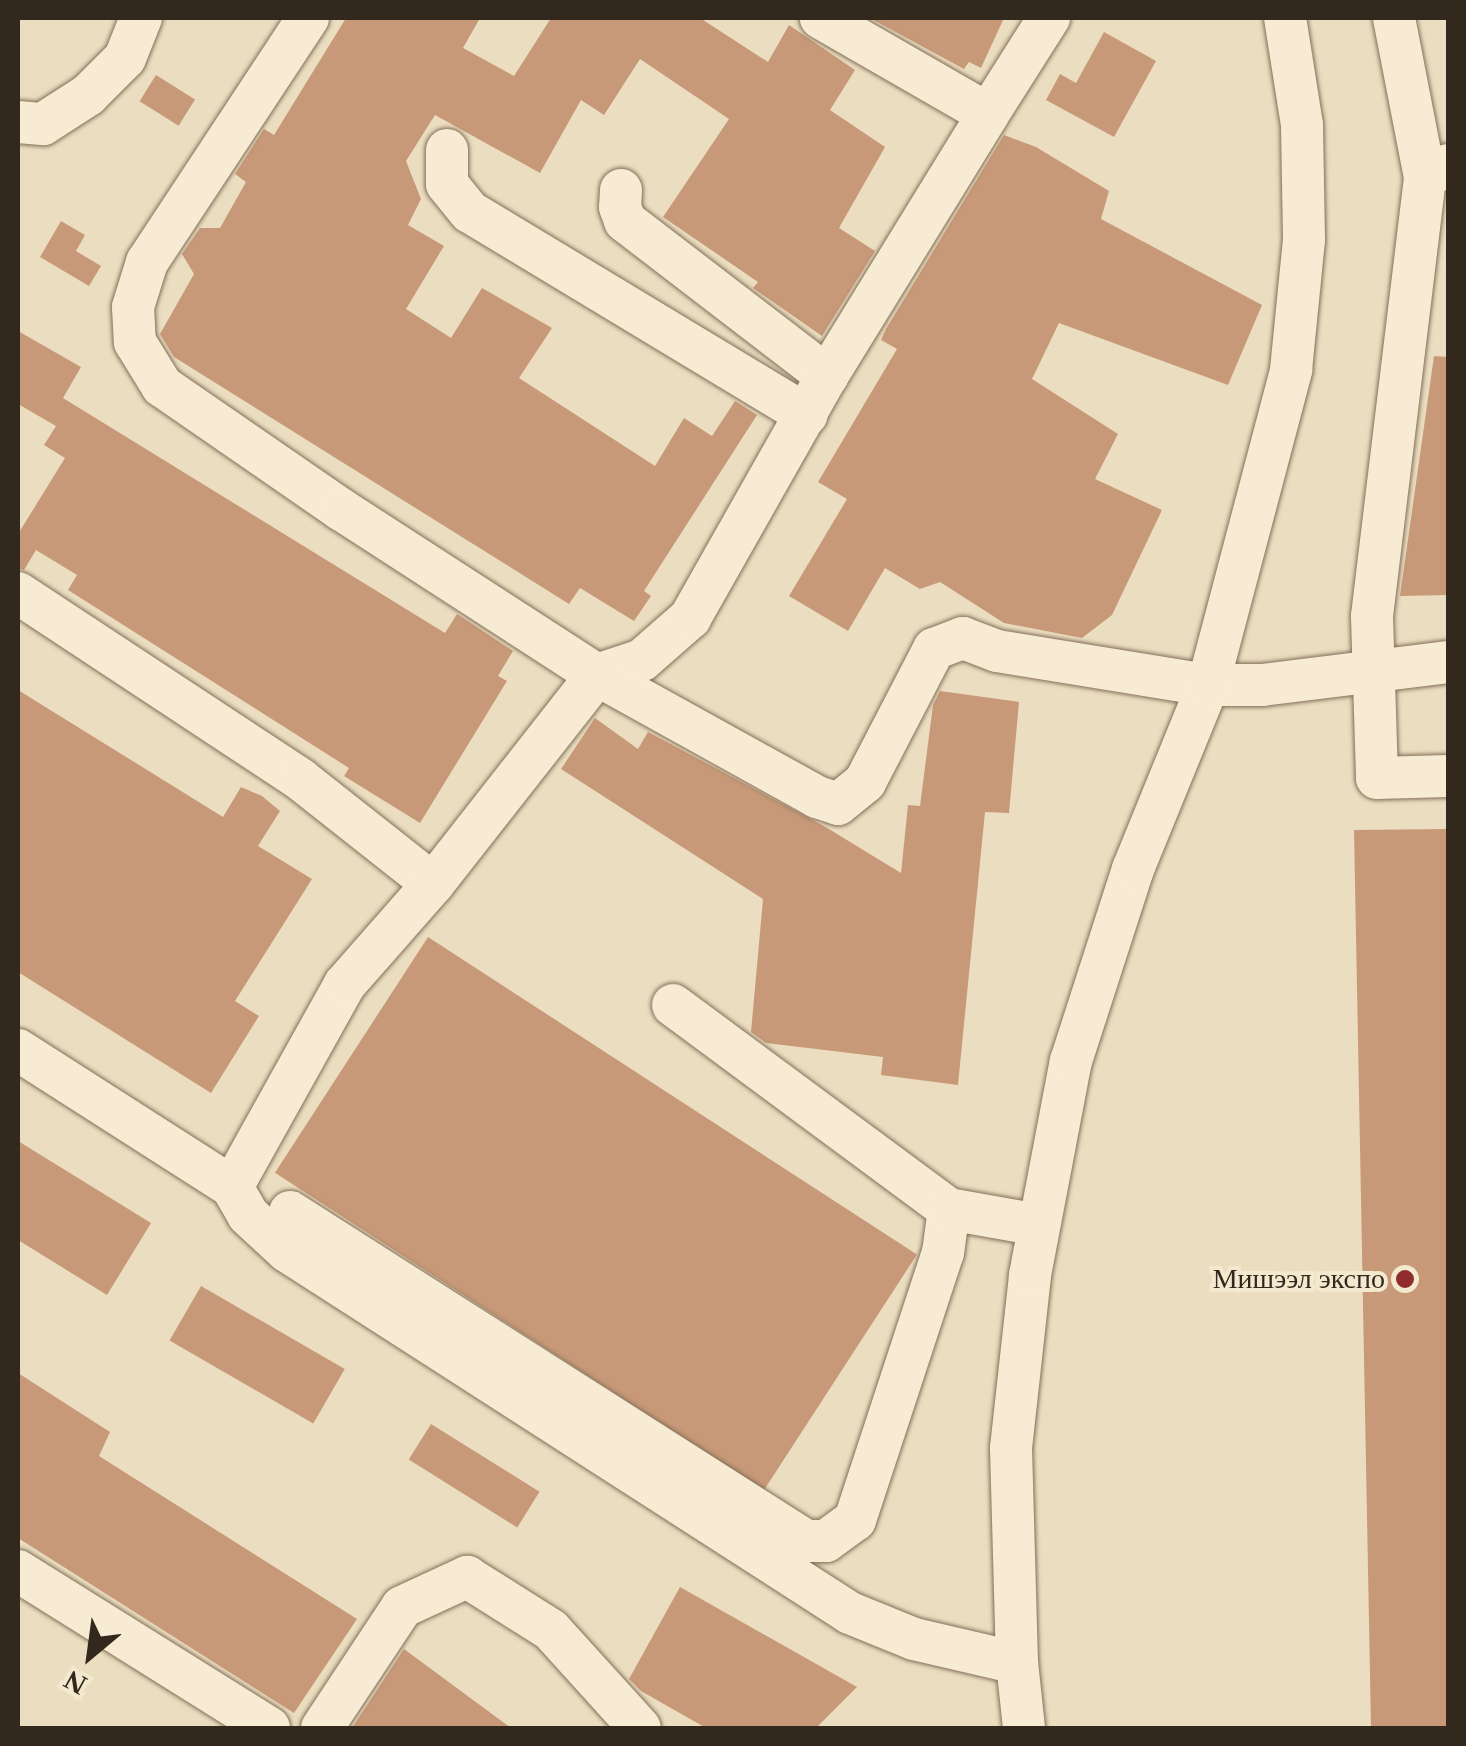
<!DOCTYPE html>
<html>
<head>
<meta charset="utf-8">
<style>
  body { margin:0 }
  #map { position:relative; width:1466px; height:1746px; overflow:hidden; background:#ebdec0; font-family:Georgia,serif }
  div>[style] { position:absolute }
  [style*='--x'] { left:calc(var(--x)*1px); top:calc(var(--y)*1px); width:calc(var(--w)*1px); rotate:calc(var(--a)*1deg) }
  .building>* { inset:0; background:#c89978; transform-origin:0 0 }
  .roads { filter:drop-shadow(0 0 2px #836f59) drop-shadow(0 0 2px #836f59) }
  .minor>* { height:42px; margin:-21px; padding:0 21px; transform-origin:21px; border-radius:21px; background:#f7ecd3 }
  .dots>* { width:28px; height:28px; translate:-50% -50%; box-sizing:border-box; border:5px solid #f3e9cf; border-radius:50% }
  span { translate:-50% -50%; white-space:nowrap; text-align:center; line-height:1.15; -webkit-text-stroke:8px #f3e9cf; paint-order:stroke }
  .poi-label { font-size:28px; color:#33281d }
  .right { translate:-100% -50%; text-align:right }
  .frame { position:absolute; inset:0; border:20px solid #33281d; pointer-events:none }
  .north { position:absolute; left:40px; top:1606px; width:100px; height:100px; -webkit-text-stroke:8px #f3e9cf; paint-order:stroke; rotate:209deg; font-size:28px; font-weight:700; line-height:40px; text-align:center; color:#33281d }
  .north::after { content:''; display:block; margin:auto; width:35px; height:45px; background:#33281d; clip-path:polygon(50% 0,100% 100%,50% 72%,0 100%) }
</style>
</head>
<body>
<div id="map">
  <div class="building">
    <i style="clip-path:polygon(346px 18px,480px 18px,463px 48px,514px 76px,551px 18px,700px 18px,768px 62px,789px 25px,855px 70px,830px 110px,885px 147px,839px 228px,875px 251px,822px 336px,753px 288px,758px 282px,663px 217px,729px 119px,640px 59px,604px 115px,581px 100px,540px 173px,435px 115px,406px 161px,421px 199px,408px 225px,444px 246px,406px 309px,451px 338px,482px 288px,552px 328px,519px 378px,655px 466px,684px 418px,712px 436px,735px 401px,757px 415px,644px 591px,651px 596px,634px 621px,580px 588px,569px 604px,174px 357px,160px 334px,194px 274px,182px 254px,200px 228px,220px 228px,246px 182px,235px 174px,264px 129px,274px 135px)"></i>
    <i style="clip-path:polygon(870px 18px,1004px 18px,981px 68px,969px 62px,964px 69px)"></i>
    <i style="clip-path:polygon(1104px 32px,1156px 61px,1114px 137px,1046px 100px,1060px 74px,1076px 83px)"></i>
    <i style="left:156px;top:75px;width:46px;height:31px;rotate:32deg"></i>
    <i style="clip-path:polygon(1004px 135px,1036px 147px,1109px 191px,1101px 219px,1262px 305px,1228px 385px,1059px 323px,1032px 379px,1118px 434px,1095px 479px,1162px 510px,1112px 615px,1082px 638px,1004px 623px,940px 582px,920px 589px,885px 568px,848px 631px,789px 596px,847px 499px,818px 482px,897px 349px,881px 340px,886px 329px)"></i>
    <i style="clip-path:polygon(61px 221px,85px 235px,76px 251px,101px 266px,89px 286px,40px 257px)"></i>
    <i style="clip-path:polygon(18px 331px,81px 367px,63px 398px,445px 633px,457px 614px,513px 651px,498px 676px,507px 681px,420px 823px,344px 776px,349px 768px,68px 590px,77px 575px,36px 550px,24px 570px,18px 568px,18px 534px,65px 458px,44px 445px,56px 426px,18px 404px)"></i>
    <i style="clip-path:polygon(1434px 356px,1448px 357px,1448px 595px,1400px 596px)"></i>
    <i style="clip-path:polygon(18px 690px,223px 817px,241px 787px,262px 796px,280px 811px,258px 846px,312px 879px,235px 1001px,259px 1016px,211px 1093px,18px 972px)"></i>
    <i style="clip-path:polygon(940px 691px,1019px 702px,1009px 813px,985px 812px,958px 1085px,881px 1075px,883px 1057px,766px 1043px,751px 1032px,763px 899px,561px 769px,595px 718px,638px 749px,648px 732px,824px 826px,901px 873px,908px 805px,920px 806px,933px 705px)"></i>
    <i style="clip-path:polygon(1448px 829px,1448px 1728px,1371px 1728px,1354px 830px)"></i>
    <i style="left:428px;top:937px;width:583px;height:281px;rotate:33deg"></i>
    <i style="clip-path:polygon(18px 1141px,151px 1223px,107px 1295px,18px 1240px)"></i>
    <i style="left:201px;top:1286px;width:166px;height:63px;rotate:30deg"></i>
    <i style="clip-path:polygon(18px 1373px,110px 1432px,99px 1456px,357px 1619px,294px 1713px,18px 1538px)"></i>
    <i style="left:431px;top:1424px;width:128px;height:42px;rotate:32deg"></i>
    <i style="clip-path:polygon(680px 1587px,857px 1687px,816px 1728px,706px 1728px,641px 1691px,629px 1679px)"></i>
    <i style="clip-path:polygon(404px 1649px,511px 1728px,352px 1728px)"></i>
  </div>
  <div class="roads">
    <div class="minor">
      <i style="--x:308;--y:18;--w:292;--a:123.4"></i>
      <i style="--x:147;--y:262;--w:47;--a:107.3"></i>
      <i style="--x:133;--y:307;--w:35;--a:87"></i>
      <i style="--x:135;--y:342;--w:52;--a:58.5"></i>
      <i style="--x:162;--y:386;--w:219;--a:34.6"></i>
      <i style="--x:342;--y:510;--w:304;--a:32.9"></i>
      <i style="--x:597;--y:675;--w:252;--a:29"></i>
      <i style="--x:817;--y:797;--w:22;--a:18"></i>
      <i style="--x:838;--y:804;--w:35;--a:-39"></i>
      <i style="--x:865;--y:782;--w:150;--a:-62.6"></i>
      <i style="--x:934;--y:649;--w:31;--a:-21"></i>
      <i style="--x:963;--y:638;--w:36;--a:21"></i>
      <i style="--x:997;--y:651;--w:214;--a:9.2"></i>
      <i style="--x:1208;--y:685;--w:54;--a:0"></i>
      <i style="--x:1262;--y:685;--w:187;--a:-7"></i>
      <i style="--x:1394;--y:18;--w:163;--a:79"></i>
      <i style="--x:988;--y:114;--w:114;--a:-57.6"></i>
      <i style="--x:18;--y:122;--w:25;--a:5"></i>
      <i style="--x:43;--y:124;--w:54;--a:-32.8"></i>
      <i style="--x:88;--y:95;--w:52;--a:-45"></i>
      <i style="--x:125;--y:58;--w:43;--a:-68.2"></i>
      <i style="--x:447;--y:150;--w:34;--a:90"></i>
      <i style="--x:447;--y:184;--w:36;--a:51"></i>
      <i style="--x:470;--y:212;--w:393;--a:31.1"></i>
      <i style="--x:1448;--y:165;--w:26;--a:151"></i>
      <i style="--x:1425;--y:178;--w:442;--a:96.9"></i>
      <i style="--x:1372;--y:617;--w:161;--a:88.2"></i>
      <i style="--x:1377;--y:778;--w:71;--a:-1.6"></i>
      <i style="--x:621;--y:190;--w:17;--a:93"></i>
      <i style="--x:620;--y:207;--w:15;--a:70"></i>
      <i style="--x:625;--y:221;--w:255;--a:37.5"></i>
      <i style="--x:18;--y:593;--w:338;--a:33.4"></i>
      <i style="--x:300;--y:779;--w:169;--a:38.3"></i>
      <i style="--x:673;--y:1005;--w:343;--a:36.5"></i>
      <i style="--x:18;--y:1050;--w:254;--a:32.6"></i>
      <i style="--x:232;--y:1187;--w:232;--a:-60.9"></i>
      <i style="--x:345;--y:984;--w:133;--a:-48.7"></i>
      <i style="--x:433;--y:884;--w:266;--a:-51.9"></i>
      <i style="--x:597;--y:675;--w:47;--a:-18.4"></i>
      <i style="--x:642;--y:660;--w:64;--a:-41.2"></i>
      <i style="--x:690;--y:618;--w:278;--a:-60.5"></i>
      <i style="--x:827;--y:376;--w:308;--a:-58.4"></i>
      <i style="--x:988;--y:114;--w:193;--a:-150.1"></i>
      <i style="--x:232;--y:1187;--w:32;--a:60"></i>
      <i style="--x:248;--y:1215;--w:53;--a:42.7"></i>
      <i style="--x:287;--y:1251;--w:669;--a:32.74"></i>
      <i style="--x:850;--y:1613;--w:69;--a:22.1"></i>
      <i style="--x:914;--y:1639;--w:106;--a:13.1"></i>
      <i style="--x:290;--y:1212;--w:612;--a:32.52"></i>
      <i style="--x:806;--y:1541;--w:20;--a:0"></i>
      <i style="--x:826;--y:1541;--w:36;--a:-36"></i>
      <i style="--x:855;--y:1520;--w:281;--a:-71.8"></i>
      <i style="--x:943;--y:1253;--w:44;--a:-82.2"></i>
      <i style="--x:949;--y:1209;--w:91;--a:10.1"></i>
      <i style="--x:18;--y:1571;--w:296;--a:32"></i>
      <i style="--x:322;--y:1728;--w:145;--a:-56.5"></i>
      <i style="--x:402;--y:1607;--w:72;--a:-24.8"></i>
      <i style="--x:467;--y:1577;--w:99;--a:32.2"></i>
      <i style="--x:551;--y:1630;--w:132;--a:47.8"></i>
      <i style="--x:1024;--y:1728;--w:65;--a:-96.1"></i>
      <i style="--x:1017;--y:1663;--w:215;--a:-91.6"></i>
      <i style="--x:1011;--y:1448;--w:174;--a:-83.7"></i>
      <i style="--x:1030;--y:1275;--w:218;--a:-79.2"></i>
      <i style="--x:1071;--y:1061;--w:202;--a:-72.1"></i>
      <i style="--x:1133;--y:869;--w:199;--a:-67.8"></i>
      <i style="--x:1208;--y:685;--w:326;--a:-75.2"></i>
      <i style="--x:1291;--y:370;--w:131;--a:-84.3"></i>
      <i style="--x:1304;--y:240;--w:115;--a:-91"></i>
      <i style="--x:1302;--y:125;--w:108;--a:-99"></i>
    </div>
  </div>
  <div class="dots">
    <i style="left:1405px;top:1279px;background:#8f2c2d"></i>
  </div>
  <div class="poi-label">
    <span class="right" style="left:1385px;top:1279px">Мишээл экспо</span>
  </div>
  <div class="frame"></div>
  <div class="north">N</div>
</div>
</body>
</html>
